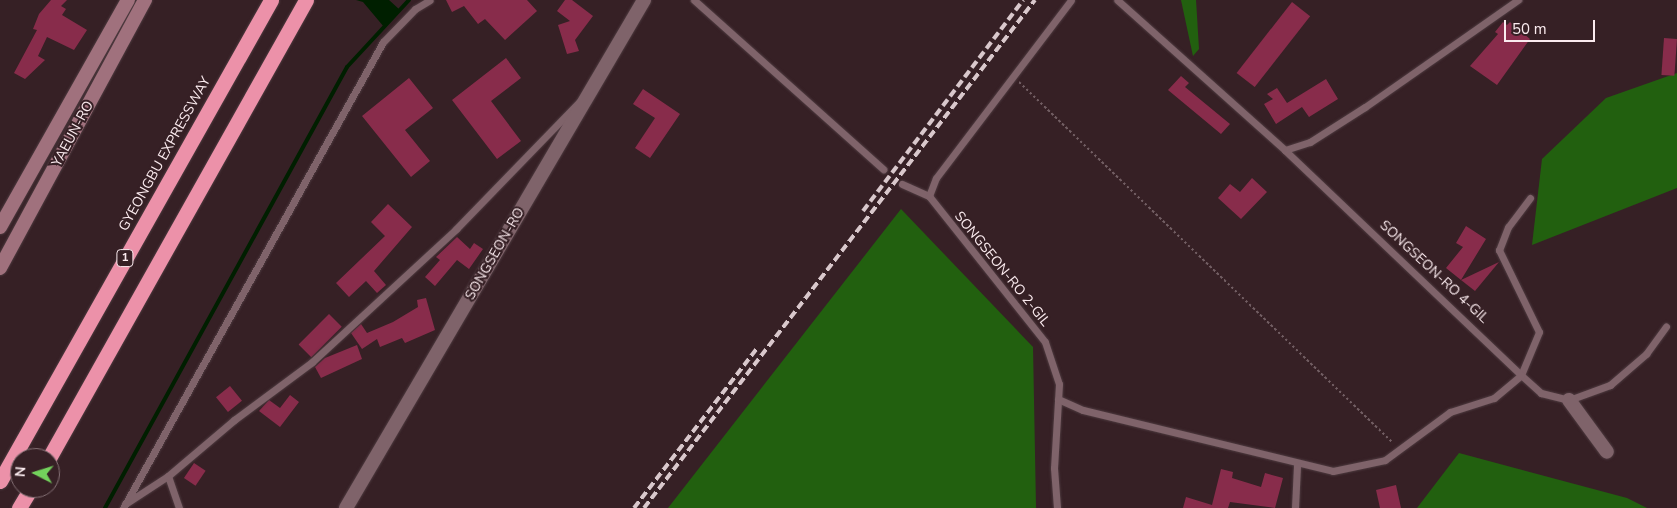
<!DOCTYPE html>
<html>
<head>
<meta charset="utf-8">
<style>
  body { margin:0 }
  #map { position:relative; width:1677px; height:508px; overflow:hidden; background:#362025; font-family:"Nunito Sans",sans-serif }
  div>[style] { position:absolute }
  [style*='--x'] { left:calc(var(--x)*1px); top:calc(var(--y)*1px); width:calc(var(--w)*1px); rotate:calc(var(--a)*1deg) }
  .forest>* { inset:0; background:#22600f }
  .water>* { inset:0; background:#001f00 }
  .stream>* { height:4px; margin:-2px; padding:0 2px; transform-origin:2px; border-radius:2px; background:#001f00 }
  .building>* { inset:0; background:#882c4b; transform-origin:0 0 }
  .path>* { height:2px; margin-top:-1px; transform-origin:0; background:repeating-linear-gradient(90deg,#725e63 0 2.5px,transparent 0 5px) }
  .roads { filter:drop-shadow(0 0 1px #4e3b40) drop-shadow(0 0 1px #4e3b40) }
  .service>* { height:7px; margin:-3.5px; padding:0 3.5px; transform-origin:3.5px; border-radius:3.5px; background:#7f636a }
  .minor>* { height:14px; margin:-7px; padding:0 7px; transform-origin:7px; border-radius:7px; background:#7f636a }
  .tertiary>* { height:14px; margin:-7px; padding:0 7px; transform-origin:7px; border-radius:7px; background:#7f636a }
  .secondary>* { height:14px; margin:-7px; padding:0 7px; transform-origin:7px; border-radius:7px; background:#a0717d }
  .motorway>* { height:15px; margin:-7.5px; padding:0 7.5px; transform-origin:7.5px; border-radius:7.5px; background:#ec91a9 }
  .rail>* { height:4px; margin-top:-2px; transform-origin:0; background:repeating-linear-gradient(90deg,#d9c8cc 0 8px,transparent 0 12px) }
  span { translate:-50% -50%; white-space:nowrap; text-align:center; line-height:1.15; -webkit-text-stroke:4px #362025; paint-order:stroke }
  .shield-label span { padding:1px 4px; background:#362025; border:1px solid; border-radius:4px; -webkit-text-stroke-width:0 }
  .shield-label { font-size:12px; color:#fbebef; font-weight:700 }
  .street-label { font-size:14px; color:#fbebef }
  .north { position:absolute; left:10px; top:448px; width:50px; height:50px; box-sizing:border-box; background:#362025; border:1px solid #857176; border-radius:50%; rotate:275deg; font-size:14px; font-weight:700; line-height:20px; text-align:center; color:#fbebef }
  .north::after { content:''; display:block; margin:auto; width:18px; height:22px; background:#73d25c; clip-path:polygon(50% 0,100% 100%,50% 72%,0 100%) }
  .scale { position:absolute; left:1504px; top:20px; width:91px; height:22px; box-sizing:border-box; border:2px solid #fbebef; border-top:0; padding-left:6px; font-size:15px; line-height:18px; white-space:nowrap; color:#fbebef; -webkit-text-stroke:4px #362025; paint-order:stroke }
</style>
</head>
<body>
<div id="map">
  <div class="forest">
    <i style="clip-path:polygon(1181px 0,1196px 0,1199px 49px,1193px 56px)"></i>
    <i style="clip-path:polygon(1677px 73px,1677px 188px,1532px 245px,1542px 159px,1606px 98px)"></i>
    <i style="clip-path:polygon(901px 209px,1033px 347px,1036px 508px,668px 508px)"></i>
    <i style="clip-path:polygon(1459px 453px,1627px 498px,1647px 508px,1417px 508px)"></i>
  </div>
  <div class="water">
    <i style="clip-path:polygon(356px 0,389px 0,400px 10px,384px 27px,363px 2px)"></i>
  </div>
  <div class="stream">
    <i style="--x:105;--y:508;--w:503;--a:-61.24"></i>
    <i style="--x:347;--y:67;--w:91;--a:-47.2"></i>
  </div>
  <div class="building">
    <i style="clip-path:polygon(51px 0,67px 0,61px 6px,66px 9px,62px 15px,87px 30px,74px 50px,47px 37px,38px 56px,45px 60px,25px 79px,14px 73px,37px 30px,33px 29px,39px 14px)"></i>
    <i style="clip-path:polygon(446px 0,527px 0,537px 11px,505px 40px,485px 19px,478px 24px,464px 6px,452px 12px)"></i>
    <i style="clip-path:polygon(565px 0,572px 0,593px 16px,575px 40px,579px 51px,567px 54px,558px 25px,570px 21px,557px 11px)"></i>
    <i style="left:1292px;top:2px;width:23px;height:90px;rotate:38deg"></i>
    <i style="clip-path:polygon(1503px 22px,1507px 25px,1510px 22px,1530px 39px,1497px 85px,1470px 66px,1498px 34px,1495px 32px)"></i>
    <i style="left:1664px;top:38px;width:13px;height:37px;rotate:4deg"></i>
    <i style="clip-path:polygon(506px 58px,521px 78px,491px 101px,521px 141px,497px 159px,452px 100px)"></i>
    <i style="clip-path:polygon(1181px 76px,1189px 83px,1185px 87px,1230px 124px,1221px 134px,1168px 90px)"></i>
    <i style="clip-path:polygon(409px 78px,433px 108px,405px 130px,430px 161px,411px 177px,362px 116px)"></i>
    <i style="clip-path:polygon(1326px 79px,1338px 99px,1309px 117px,1302px 107px,1276px 124px,1264px 104px,1273px 99px,1267px 94px,1277px 88px,1287px 103px)"></i>
    <i style="clip-path:polygon(643px 89px,680px 114px,650px 158px,635px 148px,655px 118px,633px 104px)"></i>
    <i style="clip-path:polygon(1252px 178px,1267px 192px,1241px 219px,1218px 198px,1230px 184px,1240px 192px)"></i>
    <i style="clip-path:polygon(388px 204px,412px 227px,374px 271px,386px 285px,377px 293px,366px 281px,349px 297px,336px 283px,385px 236px,371px 222px)"></i>
    <i style="clip-path:polygon(1466px 226px,1486px 239px,1461px 280px,1446px 268px,1463px 247px,1456px 243px)"></i>
    <i style="clip-path:polygon(457px 237px,470px 249px,474px 243px,483px 249px,469px 269px,457px 260px,435px 286px,425px 277px,440px 260px,436px 257px)"></i>
    <i style="clip-path:polygon(1499px 262px,1475px 291px,1461px 280px)"></i>
    <i style="clip-path:polygon(426px 298px,435px 330px,405px 343px,402px 338px,380px 347px,377px 339px,362px 349px,351px 333px,361px 324px,367px 333px,393px 322px,418px 307px,417px 300px)"></i>
    <i style="left:329px;top:314px;width:18px;height:43px;rotate:45deg"></i>
    <i style="clip-path:polygon(357px 345px,362px 359px,321px 378px,315px 367px,325px 358px)"></i>
    <i style="left:230px;top:386px;width:19px;height:18px;rotate:51deg"></i>
    <i style="clip-path:polygon(290px 395px,299px 402px,280px 427px,259px 411px,269px 400px,280px 408px)"></i>
    <i style="left:194px;top:463px;width:14px;height:18px;rotate:34deg"></i>
    <i style="clip-path:polygon(1221px 469px,1233px 472px,1232px 478px,1261px 487px,1265px 473px,1283px 478px,1275px 508px,1230px 502px,1228px 508px,1183px 508px,1186px 497px,1212px 505px)"></i>
    <i style="clip-path:polygon(1396px 485px,1401px 508px,1380px 508px,1376px 490px)"></i>
  </div>
  <div class="path">
    <i style="--x:1019;--y:82;--w:518;--a:43.98"></i>
  </div>
  <div class="roads">
    <div class="service">
      <i style="--x:694;--y:0;--w:254;--a:41.8"></i>
      <i style="--x:1285;--y:150;--w:26;--a:-18"></i>
      <i style="--x:1310;--y:142;--w:65;--a:-32.5"></i>
      <i style="--x:1365;--y:107;--w:187;--a:-35"></i>
      <i style="--x:902;--y:184;--w:30;--a:24"></i>
      <i style="--x:929;--y:196;--w:186;--a:51.5"></i>
      <i style="--x:1045;--y:342;--w:44;--a:71.6"></i>
      <i style="--x:1059;--y:384;--w:84;--a:93.4"></i>
      <i style="--x:1054;--y:468;--w:40;--a:85.7"></i>
      <i style="--x:929;--y:196;--w:19;--a:-69"></i>
      <i style="--x:936;--y:178;--w:223;--a:-52.8"></i>
      <i style="--x:1530;--y:198;--w:36;--a:127"></i>
      <i style="--x:1508;--y:227;--w:25;--a:111"></i>
      <i style="--x:1499;--y:250;--w:91;--a:64"></i>
      <i style="--x:1539;--y:332;--w:47;--a:112.7"></i>
      <i style="--x:1521;--y:375;--w:27;--a:42"></i>
      <i style="--x:1541;--y:393;--w:29;--a:14"></i>
      <i style="--x:1569;--y:400;--w:44;--a:-20.1"></i>
      <i style="--x:1610;--y:385;--w:48;--a:-40.7"></i>
      <i style="--x:1646;--y:354;--w:34;--a:-54"></i>
      <i style="--x:1058;--y:399;--w:27;--a:24"></i>
      <i style="--x:1083;--y:410;--w:257;--a:13.7"></i>
      <i style="--x:1333;--y:471;--w:53;--a:-11.9"></i>
      <i style="--x:1385;--y:460;--w:81;--a:-36.4"></i>
      <i style="--x:1450;--y:412;--w:46;--a:-17.7"></i>
      <i style="--x:1494;--y:398;--w:35;--a:-40"></i>
      <i style="--x:1521;--y:375;--w:326;--a:-136.4"></i>
      <i style="--x:1285;--y:150;--w:225;--a:-138.2"></i>
      <i style="--x:168;--y:476;--w:34;--a:71"></i>
      <i style="--x:125;--y:504;--w:51;--a:-33.1"></i>
      <i style="--x:168;--y:476;--w:87;--a:-40.3"></i>
      <i style="--x:234;--y:420;--w:97;--a:-36.6"></i>
      <i style="--x:312;--y:362;--w:196;--a:-42.7"></i>
      <i style="--x:456;--y:229;--w:177;--a:-45.9"></i>
      <i style="--x:123;--y:508;--w:534;--a:-60.84"></i>
      <i style="--x:383;--y:42;--w:46;--a:-45.9"></i>
      <i style="--x:415;--y:9;--w:17;--a:-31"></i>
      <i style="--x:1295;--y:508;--w:43;--a:-87.3"></i>
    </div>
    <div class="minor">
      <i style="--x:1569;--y:400;--w:64;--a:53.8"></i>
    </div>
    <div class="tertiary">
      <i style="--x:346;--y:508;--w:589;--a:-59.6"></i>
    </div>
    <div class="secondary">
      <i style="--x:0;--y:227;--w:261;--a:-60.6"></i>
      <i style="--x:0;--y:268;--w:305;--a:-61.6"></i>
    </div>
    <div class="motorway">
      <i style="--x:49;--y:458;--w:525;--a:-60.7"></i>
      <i style="--x:0;--y:481;--w:552;--a:-60.6"></i>
      <i style="--x:19;--y:508;--w:23;--a:-59"></i>
    </div>
  </div>
  <div class="rail">
    <i style="--x:863;--y:211;--w:265;--a:-52.8"></i>
    <i style="--x:634;--y:508;--w:202;--a:-52.4"></i>
    <i style="--x:644;--y:508;--w:641;--a:-52.42"></i>
  </div>
  <div class="shield-label">
    <span style="left:125px;top:258px">1</span>
  </div>
  <div class="street-label">
    <span style="left:73px;top:134px;rotate:-62deg">YAEUN-RO</span>
    <span style="left:165px;top:154px;rotate:-61deg">GYEONGBU EXPRESSWAY</span>
    <span style="left:495px;top:254px;rotate:-60deg">SONGSEON-RO</span>
    <span style="left:1002px;top:269px;rotate:51deg">SONGSEON-RO 2-GIL</span>
    <span style="left:1434px;top:272px;rotate:43deg">SONGSEON-RO 4-GIL</span>
  </div>
  <div class="north">N</div>
  <div class="scale">50 m</div>
</div>
</body>
</html>
